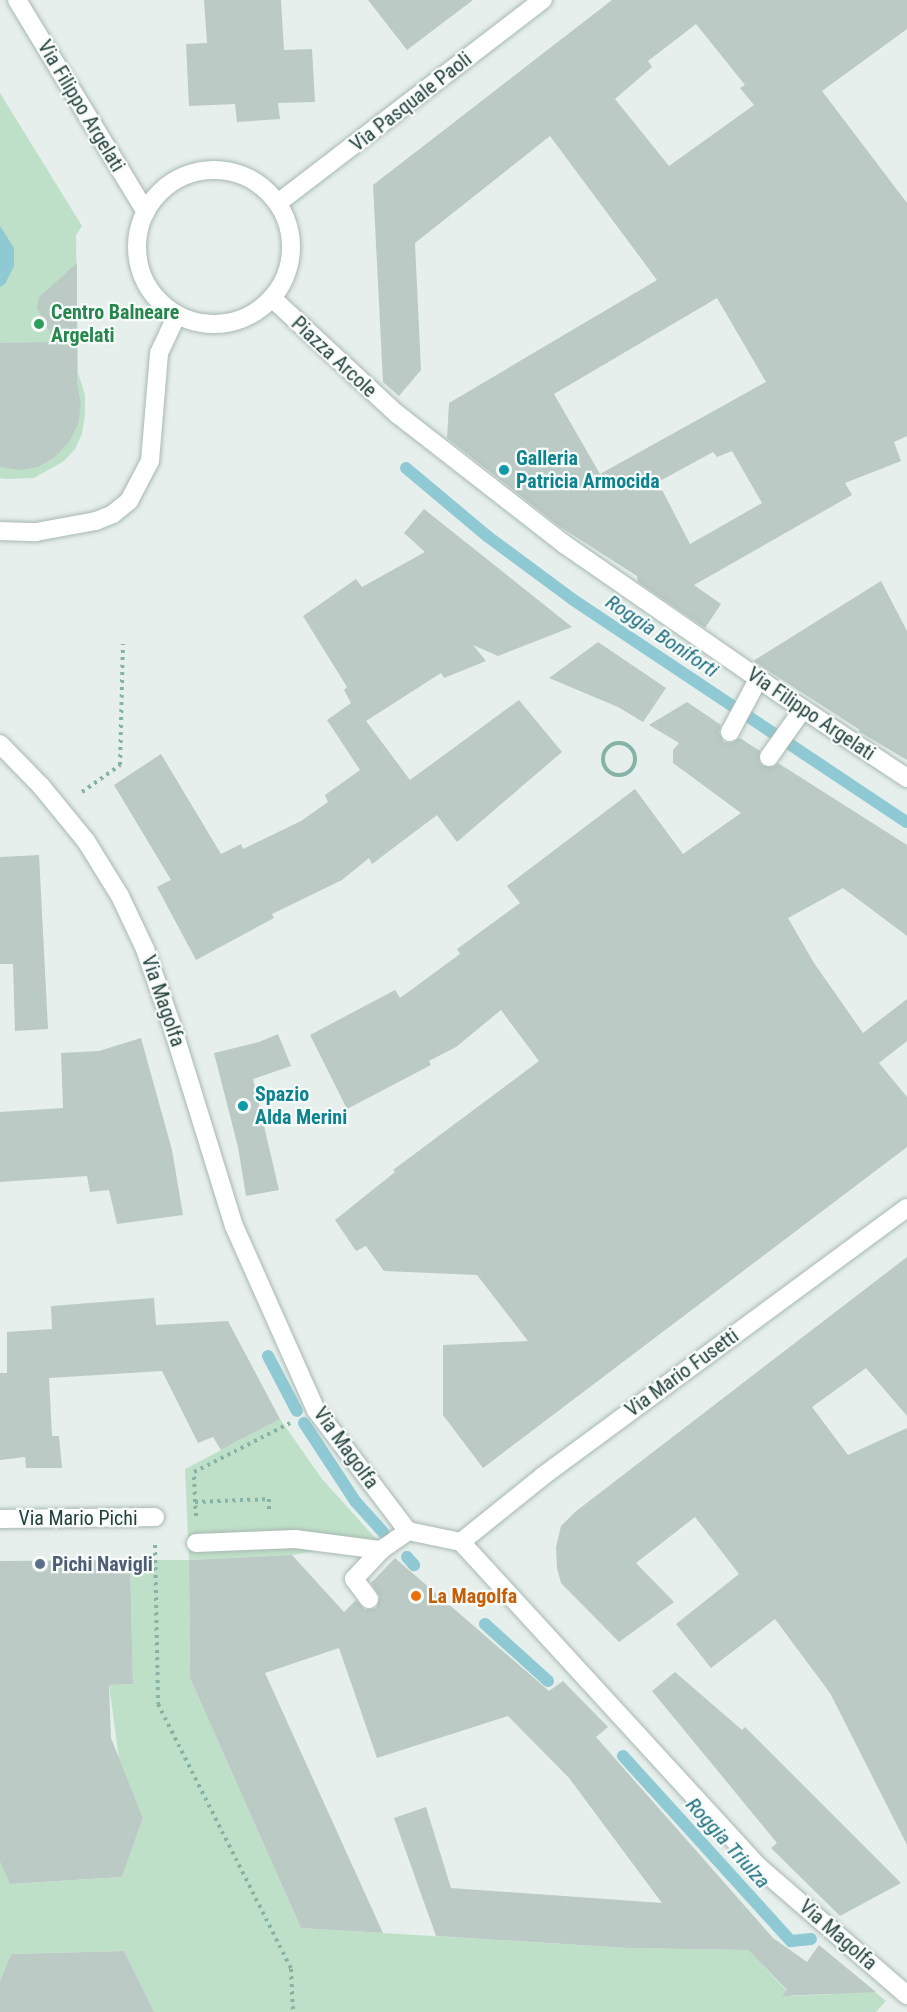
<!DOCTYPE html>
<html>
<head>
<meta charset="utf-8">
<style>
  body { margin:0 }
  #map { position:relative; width:907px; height:2012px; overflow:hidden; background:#e6efeb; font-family:"Roboto Condensed",sans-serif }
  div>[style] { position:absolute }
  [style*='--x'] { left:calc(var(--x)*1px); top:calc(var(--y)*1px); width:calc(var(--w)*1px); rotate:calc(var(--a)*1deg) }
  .green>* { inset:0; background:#bfe0c8 }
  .water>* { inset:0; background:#8ec9d4 }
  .stream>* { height:12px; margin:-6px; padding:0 6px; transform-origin:6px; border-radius:6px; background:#8ec9d4 }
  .building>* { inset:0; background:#bbcac4 }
  .path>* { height:4px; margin-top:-2px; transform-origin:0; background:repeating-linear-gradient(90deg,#86b3a5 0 3px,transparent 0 7.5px) }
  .path>.ring { margin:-2px; padding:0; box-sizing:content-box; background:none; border:4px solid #86b3a5; border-radius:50% }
  .roads { filter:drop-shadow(0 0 2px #a8b8b2) drop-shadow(0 0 2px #a8b8b2) }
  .minor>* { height:18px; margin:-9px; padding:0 9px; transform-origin:9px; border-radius:9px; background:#fff }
  .minor>.ring { margin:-9px; padding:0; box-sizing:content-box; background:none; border:18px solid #fff; border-radius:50% }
  .dots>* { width:16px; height:16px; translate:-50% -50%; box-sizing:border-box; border:3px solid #f7fbf9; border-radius:50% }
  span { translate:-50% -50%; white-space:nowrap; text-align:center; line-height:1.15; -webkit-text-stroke:4.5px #f7fbf9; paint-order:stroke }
  .street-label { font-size:20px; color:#24423a }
  .leisure-label { font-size:20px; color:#27864d; font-weight:700 }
  .left { translate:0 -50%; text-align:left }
  .culture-label { font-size:20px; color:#0d838f; font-weight:700 }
  .service-label { font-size:20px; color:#4e5e75; font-weight:700 }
  .food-label { font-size:20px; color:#c56008; font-weight:700 }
  .water-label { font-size:21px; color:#1c6f80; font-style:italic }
</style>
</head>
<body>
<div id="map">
  <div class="green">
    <i style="clip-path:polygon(0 93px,82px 226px,76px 235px,78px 373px,85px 395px,85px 415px,82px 434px,75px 449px,64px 461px,34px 478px,5px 479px,0 478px)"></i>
    <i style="clip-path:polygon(280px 1419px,322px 1479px,377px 1540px,292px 1555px,189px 1560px,190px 1678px,301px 1928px,628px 1948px,748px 1950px,792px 1996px,834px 1994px,852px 1973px,886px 2001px,876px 2012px,153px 2012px,124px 1951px,11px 1954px,0 1981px,0 1862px,11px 1884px,122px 1877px,143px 1818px,119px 1759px,109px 1685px,133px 1684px,130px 1560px,189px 1560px,185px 1469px)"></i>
  </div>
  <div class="water">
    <i style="clip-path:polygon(0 226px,14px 248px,14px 266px,5px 284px,0 287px)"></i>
  </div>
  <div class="stream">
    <i style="--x:406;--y:468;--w:106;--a:40"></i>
    <i style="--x:487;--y:536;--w:106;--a:36.5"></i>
    <i style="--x:572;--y:599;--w:402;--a:33.7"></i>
    <i style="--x:268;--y:1356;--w:62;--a:62.2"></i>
    <i style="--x:304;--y:1423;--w:93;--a:56.8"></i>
    <i style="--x:355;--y:1501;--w:42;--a:47.9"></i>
    <i style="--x:407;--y:1557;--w:11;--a:49"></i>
    <i style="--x:485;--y:1624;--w:85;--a:42.1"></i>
    <i style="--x:623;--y:1756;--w:250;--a:47.8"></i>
    <i style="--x:791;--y:1941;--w:20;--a:-6"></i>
  </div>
  <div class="building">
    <i style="clip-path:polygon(204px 0,281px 0,284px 50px,312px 49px,315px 102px,278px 103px,280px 119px,237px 122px,235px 104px,189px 106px,186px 44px,207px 43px)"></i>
    <i style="clip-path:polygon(368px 0,473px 0,407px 50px)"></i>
    <i style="clip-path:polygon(evenodd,612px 0,907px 0,907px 29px,822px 91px,907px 203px,907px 436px,894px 442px,901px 461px,845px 483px,852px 495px,694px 585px,721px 604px,705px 628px,638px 582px,637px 576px,559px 526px,447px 438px,449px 403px,657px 280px,550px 136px,415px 243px,421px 370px,399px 396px,383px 382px,373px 185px,612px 0,696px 24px,745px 85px,740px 88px,754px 105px,669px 166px,615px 99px,652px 67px,648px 61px,696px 24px,612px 0,717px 298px,766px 382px,600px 474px,554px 394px,717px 298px,612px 0,732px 451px,762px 503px,690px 544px,658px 482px,713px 452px,717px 457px,732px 451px)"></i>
    <i style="clip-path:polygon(77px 263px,77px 382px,81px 405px,78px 424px,69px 442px,55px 457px,38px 467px,18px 470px,0 467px,0 343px,55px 342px,37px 308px,39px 297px)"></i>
    <i style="clip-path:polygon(424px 509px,572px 627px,498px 656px,473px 645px,486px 661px,444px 678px,441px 673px,366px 721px,410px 780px,519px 700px,562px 752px,457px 842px,437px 815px,372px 864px,369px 858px,342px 880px,272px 914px,274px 918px,196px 960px,157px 887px,171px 880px,114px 785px,161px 754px,221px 854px,241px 844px,243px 849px,301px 821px,328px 802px,325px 795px,360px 770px,327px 720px,351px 703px,344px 690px,347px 687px,303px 616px,356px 579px,362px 587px,425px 552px,404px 533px)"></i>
    <i style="clip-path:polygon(881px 581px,907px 631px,907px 760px,858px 731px,860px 730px,753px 661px)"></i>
    <i style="clip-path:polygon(598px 642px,666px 688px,643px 722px,618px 707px,549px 678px)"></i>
    <i style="clip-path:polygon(687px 702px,721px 725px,719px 733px,724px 742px,731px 743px,740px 738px,760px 751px,759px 761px,763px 766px,773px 767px,778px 763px,907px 845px,907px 936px,843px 888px,788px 918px,814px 963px,863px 1033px,907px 999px,907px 1041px,879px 1063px,907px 1097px,907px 1147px,483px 1468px,443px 1415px,443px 1345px,528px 1341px,477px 1275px,384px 1271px,366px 1246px,356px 1251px,335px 1220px,395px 1172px,393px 1170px,539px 1061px,501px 1010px,456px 1047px,429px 1061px,431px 1065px,347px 1109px,310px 1035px,395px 990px,400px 998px,460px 954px,457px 949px,520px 903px,507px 886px,635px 789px,683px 854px,741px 813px,673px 763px,673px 750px,679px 743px,649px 725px)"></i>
    <i style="clip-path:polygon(39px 855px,48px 1029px,15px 1031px,13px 964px,0 964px,0 857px)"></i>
    <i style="clip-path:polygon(278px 1034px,291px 1066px,253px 1079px,279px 1190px,246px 1196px,238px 1147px,214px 1053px,259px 1042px)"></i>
    <i style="clip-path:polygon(141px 1038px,172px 1150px,183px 1215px,117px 1224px,109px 1190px,90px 1192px,87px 1176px,0 1182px,0 1112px,63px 1108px,61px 1053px,99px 1051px)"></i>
    <i style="clip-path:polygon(907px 1257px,907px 1416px,866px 1368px,812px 1407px,848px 1455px,907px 1428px,907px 1845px,830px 1693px,775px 1619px,711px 1668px,676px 1624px,739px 1574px,695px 1517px,636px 1563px,674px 1602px,619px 1642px,561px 1583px,557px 1568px,556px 1547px,561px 1526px,575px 1512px)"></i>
    <i style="clip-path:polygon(154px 1298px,156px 1325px,228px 1321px,280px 1419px,221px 1450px,213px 1437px,198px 1443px,162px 1371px,49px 1378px,52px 1436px,59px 1436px,62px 1468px,26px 1468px,25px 1457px,0 1460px,0 1373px,7px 1373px,7px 1332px,52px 1329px,51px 1306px)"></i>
    <i style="clip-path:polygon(292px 1555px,344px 1612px,356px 1600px,365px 1610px,376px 1608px,380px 1597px,371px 1583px,395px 1558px,549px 1691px,563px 1681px,608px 1727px,596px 1737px,773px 1938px,807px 1962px,819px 1945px,876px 1992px,782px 1996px,787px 1990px,748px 1950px,628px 1948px,436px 1936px,394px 1818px,426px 1807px,451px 1888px,662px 1903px,569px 1778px,508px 1716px,377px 1758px,339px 1648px,265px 1673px,383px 1933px,301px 1928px,190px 1678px,189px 1560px)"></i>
    <i style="clip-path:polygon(130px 1560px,133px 1684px,109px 1685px,111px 1738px,143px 1818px,122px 1877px,10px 1884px,0 1862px,0 1561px)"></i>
    <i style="clip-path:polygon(675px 1672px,742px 1730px,745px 1727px,901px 1883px,840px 1916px,771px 1848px,777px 1843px,652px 1691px)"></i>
    <i style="clip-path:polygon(124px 1951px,154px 2012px,0 2012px,0 1981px,11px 1954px)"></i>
  </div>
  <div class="path">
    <i class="ring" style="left:603px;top:743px;width:28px;height:28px"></i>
    <i style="--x:82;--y:792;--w:47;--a:-35.4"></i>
    <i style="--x:120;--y:765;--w:121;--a:-88.6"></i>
    <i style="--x:195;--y:1502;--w:30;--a:-92"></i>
    <i style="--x:194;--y:1472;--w:110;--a:-27"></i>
    <i style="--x:196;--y:1516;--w:14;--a:-94"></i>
    <i style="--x:195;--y:1502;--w:74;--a:-2.3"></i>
    <i style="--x:269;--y:1499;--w:14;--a:90"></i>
    <i style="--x:155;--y:1545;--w:159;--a:88.9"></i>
    <i style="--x:158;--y:1704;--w:297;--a:63.3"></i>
    <i style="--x:291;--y:1969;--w:43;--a:87.3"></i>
  </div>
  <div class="roads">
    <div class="minor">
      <i style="--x:17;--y:0;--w:248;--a:58.7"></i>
      <i class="ring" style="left:137px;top:170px;width:136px;height:136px"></i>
      <i style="--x:278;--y:203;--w:334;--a:-37.5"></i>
      <i style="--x:272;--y:298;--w:171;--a:42.9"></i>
      <i style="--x:397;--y:414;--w:212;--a:37.9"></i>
      <i style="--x:564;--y:544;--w:265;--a:34.7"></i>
      <i style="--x:782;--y:695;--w:150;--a:33.6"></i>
      <i style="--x:0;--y:531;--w:36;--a:2"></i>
      <i style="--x:36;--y:532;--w:61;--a:-10.4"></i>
      <i style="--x:96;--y:521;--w:18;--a:-22"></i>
      <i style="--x:113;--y:514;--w:21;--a:-39"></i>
      <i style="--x:129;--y:501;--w:45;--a:-62.3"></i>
      <i style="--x:150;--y:461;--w:108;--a:-85.2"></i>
      <i style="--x:159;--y:353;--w:42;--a:-64.7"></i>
      <i style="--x:730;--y:732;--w:51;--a:-61.9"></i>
      <i style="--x:0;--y:744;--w:59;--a:45.7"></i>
      <i style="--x:41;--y:786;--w:71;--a:50.7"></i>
      <i style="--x:86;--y:841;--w:65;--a:58.3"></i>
      <i style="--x:120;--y:896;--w:59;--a:64.7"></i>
      <i style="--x:145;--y:949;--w:85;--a:70.7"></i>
      <i style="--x:173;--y:1029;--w:206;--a:72.8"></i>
      <i style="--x:234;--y:1226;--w:201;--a:66"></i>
      <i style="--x:316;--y:1410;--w:152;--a:52.8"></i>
      <i style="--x:408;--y:1531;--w:54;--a:11.7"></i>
      <i style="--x:461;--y:1542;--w:441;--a:47.5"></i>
      <i style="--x:759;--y:1867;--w:196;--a:40.9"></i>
      <i style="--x:769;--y:757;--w:59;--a:-54.7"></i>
      <i style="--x:0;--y:1519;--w:155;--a:-0.7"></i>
      <i style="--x:461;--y:1542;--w:105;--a:-38.8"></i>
      <i style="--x:543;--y:1476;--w:452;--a:-36.4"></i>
      <i style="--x:196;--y:1543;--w:99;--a:-2.3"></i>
      <i style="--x:295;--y:1539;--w:87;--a:7.3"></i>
      <i style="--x:381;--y:1550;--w:33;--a:-35"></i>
      <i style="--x:369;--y:1599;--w:25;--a:-127"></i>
      <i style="--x:354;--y:1579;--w:40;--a:-47"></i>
    </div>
  </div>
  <div class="dots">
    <i style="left:39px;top:324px;background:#2e9e5b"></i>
    <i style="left:504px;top:470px;background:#0f9aa8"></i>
    <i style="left:243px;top:1106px;background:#0f9aa8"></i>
    <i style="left:40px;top:1564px;background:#5c6f8a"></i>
    <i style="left:416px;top:1596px;background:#e8710a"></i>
  </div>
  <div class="street-label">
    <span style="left:411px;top:102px;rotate:-38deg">Via Pasquale Paoli</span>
    <span style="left:81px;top:106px;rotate:59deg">Via Filippo Argelati</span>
    <span style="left:334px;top:357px;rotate:43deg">Piazza Arcole</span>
    <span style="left:811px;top:714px;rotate:34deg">Via Filippo Argelati</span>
    <span style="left:163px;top:1001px;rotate:71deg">Via Magolfa</span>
    <span style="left:682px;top:1373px;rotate:-36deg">Via Mario Fusetti</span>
    <span style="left:346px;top:1448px;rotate:54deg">Via Magolfa</span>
    <span style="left:78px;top:1518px">Via Mario Pichi</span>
    <span style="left:838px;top:1935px;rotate:41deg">Via Magolfa</span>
  </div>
  <div class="leisure-label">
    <span class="left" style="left:51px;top:324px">Centro Balneare<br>Argelati</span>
  </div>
  <div class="culture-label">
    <span class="left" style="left:516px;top:470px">Galleria<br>Patricia Armocida</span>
    <span class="left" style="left:255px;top:1106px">Spazio<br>Alda Merini</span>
  </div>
  <div class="service-label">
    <span class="left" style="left:52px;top:1564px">Pichi Navigli</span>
  </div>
  <div class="food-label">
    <span class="left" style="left:428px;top:1596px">La Magolfa</span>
  </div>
  <div class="water-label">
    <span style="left:662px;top:636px;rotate:34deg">Roggia Boniforti</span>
    <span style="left:728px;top:1843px;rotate:48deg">Roggia Triulza</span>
  </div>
</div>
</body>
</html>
